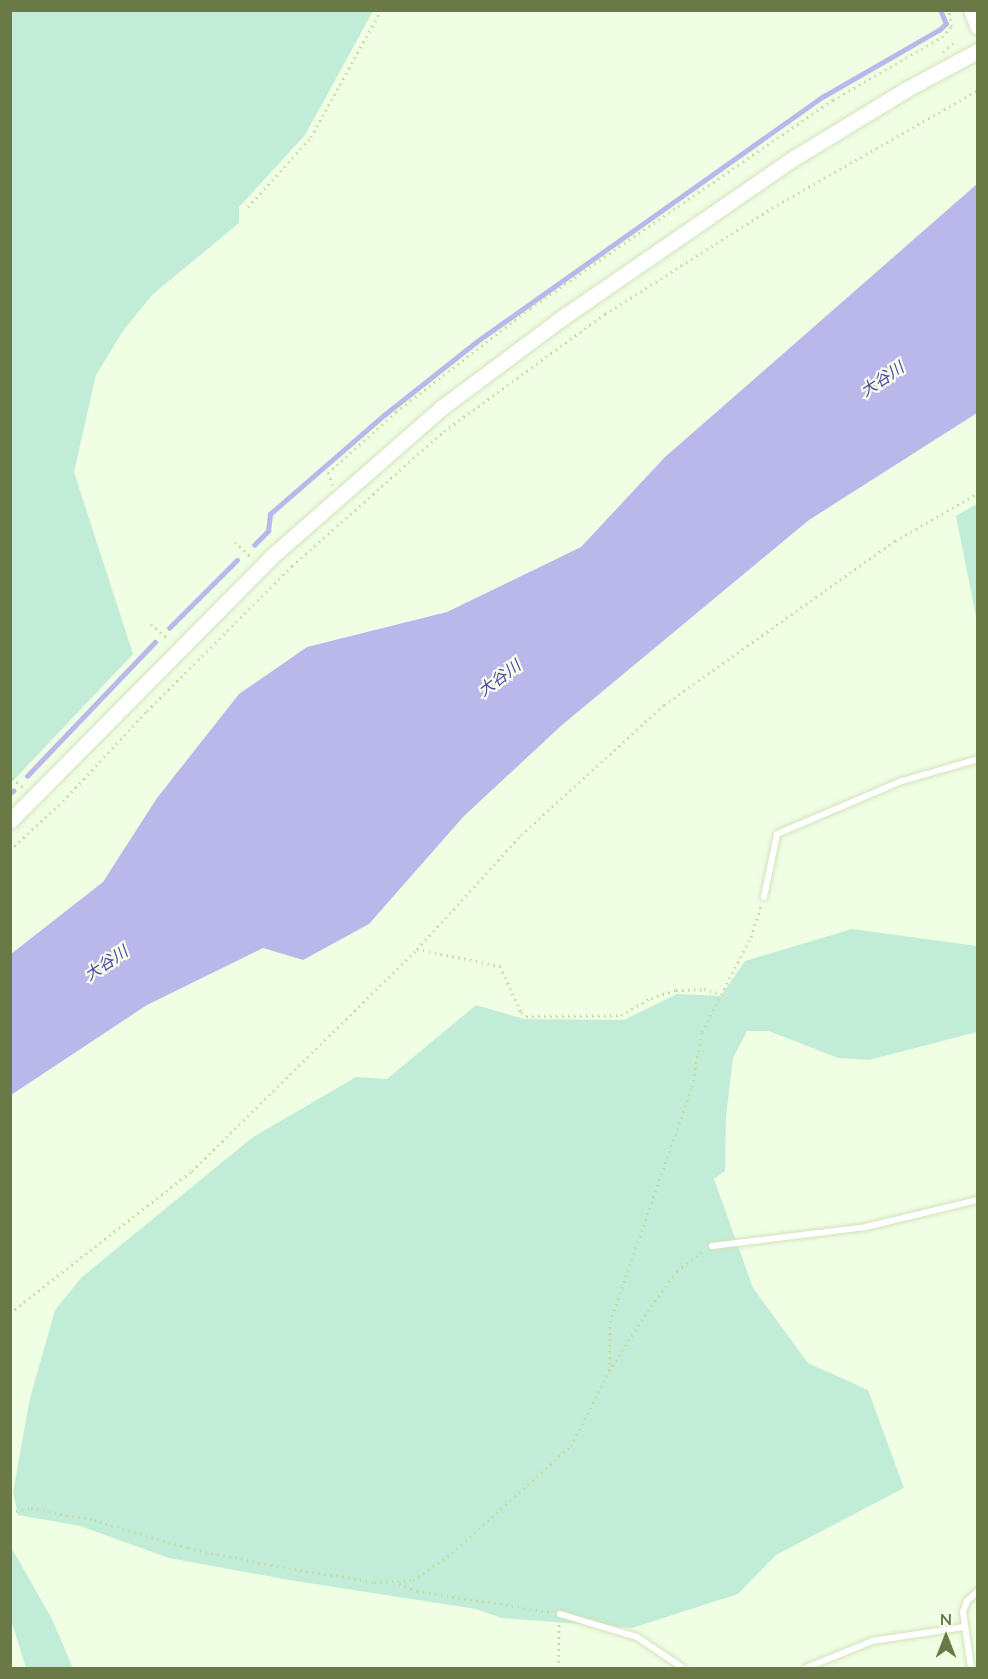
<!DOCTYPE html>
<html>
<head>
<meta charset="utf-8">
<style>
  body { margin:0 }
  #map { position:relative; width:988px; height:1679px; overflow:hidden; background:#f0fee4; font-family:Lato,"Noto Sans JP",sans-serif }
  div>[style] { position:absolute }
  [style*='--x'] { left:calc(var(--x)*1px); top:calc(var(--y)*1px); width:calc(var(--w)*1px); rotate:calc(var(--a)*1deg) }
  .green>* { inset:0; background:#c1edd8 }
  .water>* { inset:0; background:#bab7ea }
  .stream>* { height:4.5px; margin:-2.25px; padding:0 2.25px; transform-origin:2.25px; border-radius:2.25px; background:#bab7ea }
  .path>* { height:3px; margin-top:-1.5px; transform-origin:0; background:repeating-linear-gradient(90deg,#c8db9c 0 1.5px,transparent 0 6px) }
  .roads { filter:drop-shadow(0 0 2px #d3e2bc) drop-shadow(0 0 2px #d3e2bc) }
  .service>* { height:6px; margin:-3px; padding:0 3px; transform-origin:3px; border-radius:3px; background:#fff }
  .tertiary>* { height:15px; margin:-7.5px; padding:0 7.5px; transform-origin:7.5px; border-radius:7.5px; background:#fff }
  span { translate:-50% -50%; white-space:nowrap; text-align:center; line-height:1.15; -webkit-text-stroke:4.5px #f5ffec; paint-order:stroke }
  .water-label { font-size:16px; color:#4f47a5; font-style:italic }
  .frame { position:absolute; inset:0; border:12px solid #6b7947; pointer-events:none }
  .north { position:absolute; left:916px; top:1607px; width:60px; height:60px; -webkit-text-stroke:4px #f5ffec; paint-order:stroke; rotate:0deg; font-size:16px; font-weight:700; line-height:24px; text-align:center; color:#6b7947 }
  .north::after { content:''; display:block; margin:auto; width:21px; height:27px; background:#6b7947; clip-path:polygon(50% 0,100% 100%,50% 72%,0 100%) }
</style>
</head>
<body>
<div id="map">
  <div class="green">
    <i style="clip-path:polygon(11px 10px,373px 11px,305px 135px,239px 207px,239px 223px,152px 295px,123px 331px,96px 375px,74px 472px,133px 654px,11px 783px)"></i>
    <i style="clip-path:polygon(977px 504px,977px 621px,956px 516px)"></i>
    <i style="clip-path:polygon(852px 929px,977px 946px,977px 1032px,869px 1060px,838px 1058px,769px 1031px,747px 1031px,733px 1058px,726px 1117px,725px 1171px,714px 1179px,753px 1288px,808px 1363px,868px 1390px,904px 1488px,776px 1555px,738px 1594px,632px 1628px,502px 1618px,476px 1609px,289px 1580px,169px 1558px,80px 1526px,18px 1515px,13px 1492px,30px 1398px,55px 1310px,82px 1277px,253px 1137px,356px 1077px,387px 1079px,476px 1005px,524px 1019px,624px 1020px,677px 994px,721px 996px,745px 961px)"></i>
    <i style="clip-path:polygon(11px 1547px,52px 1619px,73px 1668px,26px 1668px,11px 1620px)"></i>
  </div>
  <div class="water">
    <i style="clip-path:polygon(977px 184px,977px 413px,809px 520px,562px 725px,464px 816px,369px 924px,303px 960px,263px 948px,147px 1005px,11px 1095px,11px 954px,103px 882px,157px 798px,239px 694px,307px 647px,447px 612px,581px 547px,665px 457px)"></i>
  </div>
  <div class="stream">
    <i style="--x:254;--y:545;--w:20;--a:-45"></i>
    <i style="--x:268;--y:531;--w:17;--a:-83"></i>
    <i style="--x:270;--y:514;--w:151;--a:-41"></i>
    <i style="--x:384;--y:415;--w:117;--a:-38.4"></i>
    <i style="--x:476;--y:342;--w:426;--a:-35.3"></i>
    <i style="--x:824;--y:96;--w:133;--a:-29.9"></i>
    <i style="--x:939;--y:30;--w:9;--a:-41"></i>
    <i style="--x:946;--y:24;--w:15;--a:-113"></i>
    <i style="--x:169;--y:628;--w:96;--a:-45"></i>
    <i style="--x:27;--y:776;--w:185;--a:-46.3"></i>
    <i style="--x:10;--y:793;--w:4;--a:-34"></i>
  </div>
  <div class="path">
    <i style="--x:943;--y:52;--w:16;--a:-40"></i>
    <i style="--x:248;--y:207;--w:94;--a:-48"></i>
    <i style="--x:311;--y:137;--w:145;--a:-61.1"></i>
    <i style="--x:333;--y:485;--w:13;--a:-113"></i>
    <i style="--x:328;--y:473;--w:91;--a:-41.9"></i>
    <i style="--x:396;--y:412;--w:170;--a:-37.8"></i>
    <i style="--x:530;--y:308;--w:368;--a:-34.5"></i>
    <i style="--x:833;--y:100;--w:126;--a:-30"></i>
    <i style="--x:942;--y:37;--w:15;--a:-48"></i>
    <i style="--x:952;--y:26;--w:16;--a:-101"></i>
    <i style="--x:235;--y:542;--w:22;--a:43"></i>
    <i style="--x:151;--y:624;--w:23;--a:40"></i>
    <i style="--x:12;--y:778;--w:14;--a:39"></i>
    <i style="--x:10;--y:850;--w:72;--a:-42.8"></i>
    <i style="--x:63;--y:801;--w:123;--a:-47"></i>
    <i style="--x:147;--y:711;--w:205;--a:-45"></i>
    <i style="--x:292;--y:566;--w:203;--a:-41.6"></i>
    <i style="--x:444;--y:431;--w:199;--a:-36"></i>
    <i style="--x:605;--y:314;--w:198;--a:-32.4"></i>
    <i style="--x:772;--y:208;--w:237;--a:-29.8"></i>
    <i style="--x:417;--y:949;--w:85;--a:11.6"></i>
    <i style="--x:500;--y:966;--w:51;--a:65.5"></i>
    <i style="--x:521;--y:1012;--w:6;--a:39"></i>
    <i style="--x:526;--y:1016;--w:95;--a:-0.6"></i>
    <i style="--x:621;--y:1015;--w:34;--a:-30"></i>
    <i style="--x:651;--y:998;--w:26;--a:-18"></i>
    <i style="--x:676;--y:990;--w:28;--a:-2"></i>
    <i style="--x:704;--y:989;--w:16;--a:15"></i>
    <i style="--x:10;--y:1313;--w:231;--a:-38"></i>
    <i style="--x:192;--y:1171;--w:316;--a:-44.6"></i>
    <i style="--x:417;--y:949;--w:154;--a:-47.6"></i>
    <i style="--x:521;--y:835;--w:193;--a:-42.3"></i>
    <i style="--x:664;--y:705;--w:283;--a:-35.4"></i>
    <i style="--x:895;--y:541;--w:96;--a:-30"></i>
    <i style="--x:609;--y:1370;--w:48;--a:-88.8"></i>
    <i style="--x:610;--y:1322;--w:249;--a:-70.8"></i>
    <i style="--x:692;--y:1087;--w:56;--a:-79.7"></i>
    <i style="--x:702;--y:1032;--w:107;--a:-62.7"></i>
    <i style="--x:751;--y:937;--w:32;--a:-72"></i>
    <i style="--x:10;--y:1512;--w:21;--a:-11"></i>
    <i style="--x:31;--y:1508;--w:64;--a:10.8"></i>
    <i style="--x:94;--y:1520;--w:98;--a:16.6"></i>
    <i style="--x:188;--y:1548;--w:85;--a:11.6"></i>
    <i style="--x:271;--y:1565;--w:104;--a:9.4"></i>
    <i style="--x:374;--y:1582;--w:39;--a:-3"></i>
    <i style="--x:413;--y:1580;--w:47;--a:-34.7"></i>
    <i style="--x:452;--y:1553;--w:160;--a:-42"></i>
    <i style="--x:571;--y:1446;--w:84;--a:-63.1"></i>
    <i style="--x:609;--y:1371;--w:77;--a:-57.1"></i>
    <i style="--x:651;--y:1306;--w:44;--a:-53.4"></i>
    <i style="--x:677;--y:1271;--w:34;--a:-38"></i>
    <i style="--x:399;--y:1584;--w:19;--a:21"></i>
    <i style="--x:417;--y:1591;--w:136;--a:8.9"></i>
    <i style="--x:558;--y:1668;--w:44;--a:-88.7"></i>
  </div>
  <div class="roads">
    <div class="service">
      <i style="--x:764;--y:897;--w:64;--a:-78.3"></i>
      <i style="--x:777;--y:834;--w:136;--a:-23"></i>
      <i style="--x:902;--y:781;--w:79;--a:-16.1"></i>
      <i style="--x:712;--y:1246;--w:155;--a:-7"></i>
      <i style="--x:866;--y:1227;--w:115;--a:-13.6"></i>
      <i style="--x:560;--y:1614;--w:80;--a:16.6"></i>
      <i style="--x:637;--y:1637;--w:55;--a:34"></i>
      <i style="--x:806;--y:1668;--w:71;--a:-22.2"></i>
      <i style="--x:872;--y:1641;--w:93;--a:-8.7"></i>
      <i style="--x:971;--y:1668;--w:57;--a:-98.1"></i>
      <i style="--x:963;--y:1612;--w:12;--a:-70"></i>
      <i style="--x:967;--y:1601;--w:15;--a:-42"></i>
    </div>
    <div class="tertiary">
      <i style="--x:971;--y:10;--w:18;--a:68"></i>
      <i style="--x:10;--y:821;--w:371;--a:-45.3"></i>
      <i style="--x:271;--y:557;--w:226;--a:-41.2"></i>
      <i style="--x:441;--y:408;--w:147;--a:-36.7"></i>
      <i style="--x:559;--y:320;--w:285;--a:-34.6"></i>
      <i style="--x:794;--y:158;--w:132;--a:-31.4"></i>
      <i style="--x:907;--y:89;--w:81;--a:-28.2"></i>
    </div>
  </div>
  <div class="water-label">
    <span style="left:882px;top:379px;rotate:-34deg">大谷川</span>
    <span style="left:499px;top:678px;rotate:-37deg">大谷川</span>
    <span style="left:106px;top:963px;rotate:-34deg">大谷川</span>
  </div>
  <div class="frame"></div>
  <div class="north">N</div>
</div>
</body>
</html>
